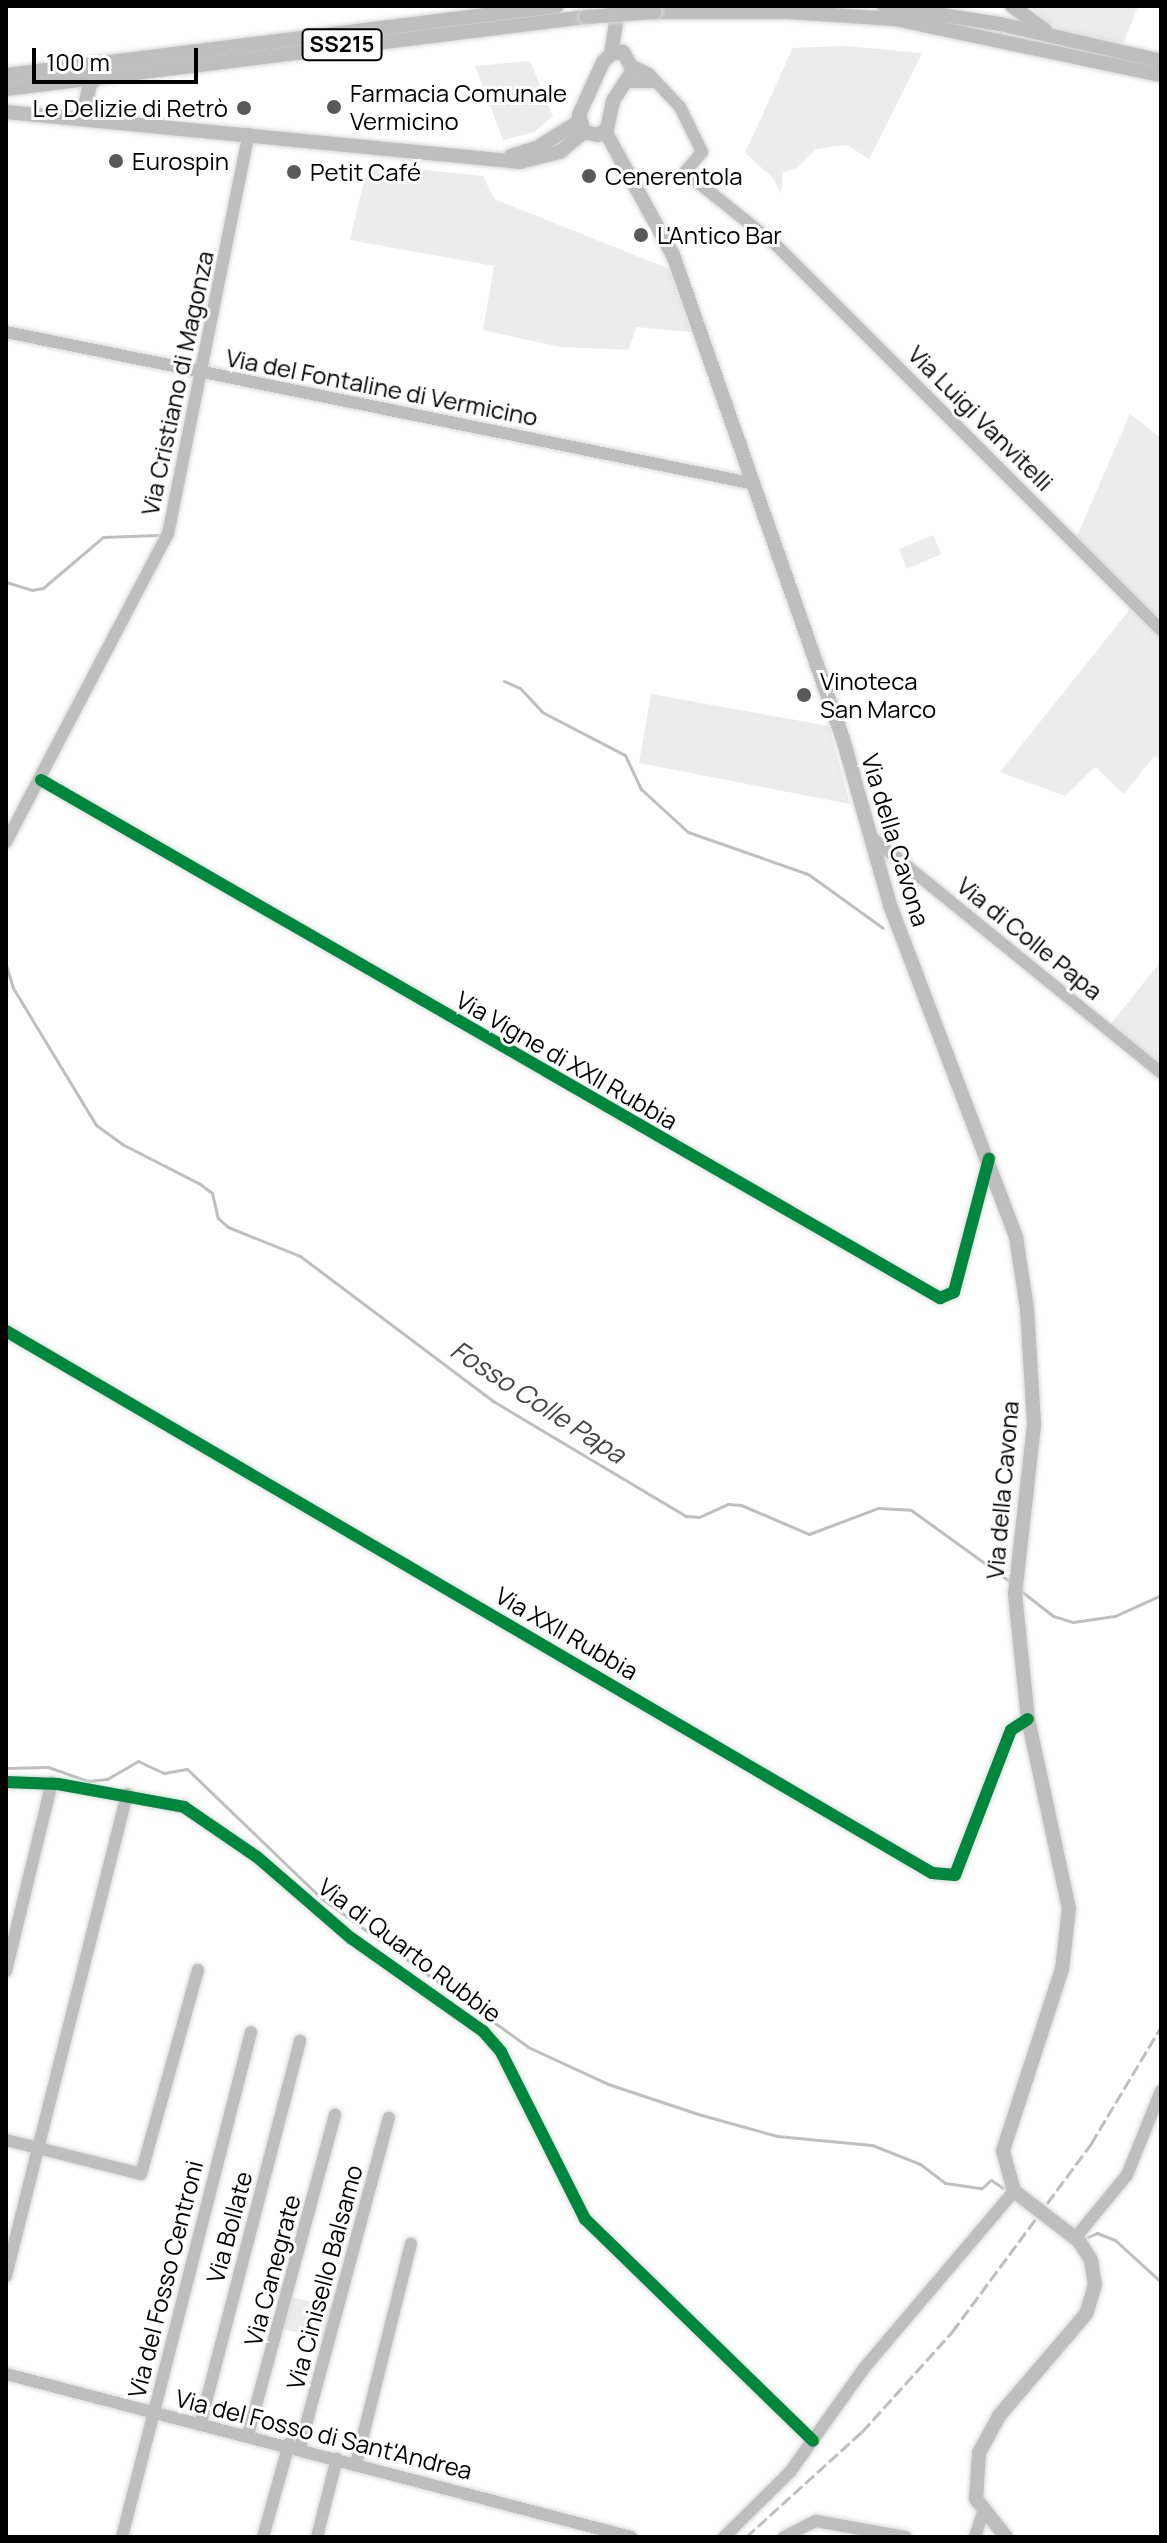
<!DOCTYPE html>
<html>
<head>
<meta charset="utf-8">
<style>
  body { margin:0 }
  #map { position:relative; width:1167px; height:2543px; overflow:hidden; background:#fff; font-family:Manrope,sans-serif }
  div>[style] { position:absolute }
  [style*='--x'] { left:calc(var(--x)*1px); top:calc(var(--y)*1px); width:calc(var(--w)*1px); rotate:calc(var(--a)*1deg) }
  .green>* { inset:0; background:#ececec; transform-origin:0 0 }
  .stream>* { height:3px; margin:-1.5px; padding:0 1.5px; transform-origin:1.5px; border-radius:1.5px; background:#bfbfbf }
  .roads { filter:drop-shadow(0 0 2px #dbdbdb) drop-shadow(0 0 2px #dbdbdb) }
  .minor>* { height:12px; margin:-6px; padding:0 6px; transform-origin:6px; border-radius:6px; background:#bebebe }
  .major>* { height:14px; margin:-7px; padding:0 7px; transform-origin:7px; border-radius:7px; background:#bebebe }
  .rail>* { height:3px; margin-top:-1.5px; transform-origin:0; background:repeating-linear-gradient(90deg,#bebebe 0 12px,transparent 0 16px) }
  .bridges { filter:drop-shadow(0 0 2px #dbdbdb) drop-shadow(0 0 2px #dbdbdb) }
  .major-bridge>* { height:14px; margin:-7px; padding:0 7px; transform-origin:7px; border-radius:7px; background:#bebebe }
  .cycleway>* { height:12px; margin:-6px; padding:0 6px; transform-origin:6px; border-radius:6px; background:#00873e }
  .dots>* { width:22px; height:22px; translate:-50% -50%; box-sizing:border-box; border:4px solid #fff; border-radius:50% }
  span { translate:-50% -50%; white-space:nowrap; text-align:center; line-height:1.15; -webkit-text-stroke:6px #fff; paint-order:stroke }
  .shield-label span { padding:2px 6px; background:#fff; border:2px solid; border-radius:6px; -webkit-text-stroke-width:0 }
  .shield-label { font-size:22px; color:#000; font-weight:700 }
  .poi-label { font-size:24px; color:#000 }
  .left { translate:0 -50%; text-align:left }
  .right { translate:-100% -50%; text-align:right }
  .street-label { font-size:24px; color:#000 }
  .water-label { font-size:26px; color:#444; font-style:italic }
  .frame { position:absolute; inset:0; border:8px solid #000; pointer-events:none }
  .scale { position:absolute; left:32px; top:48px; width:166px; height:36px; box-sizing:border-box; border:4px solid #000; border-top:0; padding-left:10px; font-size:24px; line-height:28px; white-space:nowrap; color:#000; -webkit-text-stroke:6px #fff; paint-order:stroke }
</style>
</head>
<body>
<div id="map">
  <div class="green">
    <i style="clip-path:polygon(1030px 6px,1138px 6px,1120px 52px,1063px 40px)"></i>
    <i style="clip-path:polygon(845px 46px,922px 53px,869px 159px,847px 145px,816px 149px,797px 168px,783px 172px,781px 194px,773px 178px,745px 153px,793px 48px)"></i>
    <i style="clip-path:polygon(530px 61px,553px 116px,534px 132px,503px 140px,475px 66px)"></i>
    <i style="clip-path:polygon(368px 164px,483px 176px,494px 199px,669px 269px,691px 332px,636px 327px,629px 350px,561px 347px,483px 330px,494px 266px,350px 240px)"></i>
    <i style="clip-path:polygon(1130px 414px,1161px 438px,1161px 761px,1154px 756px,1124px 794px,1095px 767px,1065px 796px,1000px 772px,1134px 604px,1074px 543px)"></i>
    <i style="left:933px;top:535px;width:21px;height:37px;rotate:67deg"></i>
    <i style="clip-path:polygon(651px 694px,829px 726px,850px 804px,639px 763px)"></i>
    <i style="clip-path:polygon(1161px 961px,1161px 1073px,1107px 1029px)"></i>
    <i style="left:292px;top:2297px;width:44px;height:33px;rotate:14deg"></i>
  </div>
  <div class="stream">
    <i style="--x:6;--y:582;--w:27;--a:17"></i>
    <i style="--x:32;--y:590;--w:11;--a:-10"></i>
    <i style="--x:43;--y:588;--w:79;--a:-40.4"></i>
    <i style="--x:103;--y:537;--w:55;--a:-2.1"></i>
    <i style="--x:504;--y:681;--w:17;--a:24"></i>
    <i style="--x:520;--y:688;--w:33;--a:47"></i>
    <i style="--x:542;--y:712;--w:93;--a:27.4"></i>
    <i style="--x:625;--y:755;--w:38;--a:65"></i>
    <i style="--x:641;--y:789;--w:64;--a:42.5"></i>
    <i style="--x:688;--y:832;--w:127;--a:19.3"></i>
    <i style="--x:808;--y:874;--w:92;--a:35.8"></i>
    <i style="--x:6;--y:965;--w:24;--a:73"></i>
    <i style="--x:13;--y:988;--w:160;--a:58.8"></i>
    <i style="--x:96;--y:1125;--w:32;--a:36"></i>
    <i style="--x:122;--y:1144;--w:88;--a:27.1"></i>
    <i style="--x:200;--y:1184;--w:15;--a:37"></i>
    <i style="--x:212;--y:1193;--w:26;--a:77"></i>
    <i style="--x:218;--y:1218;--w:13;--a:42"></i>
    <i style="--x:228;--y:1227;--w:78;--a:21.9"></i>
    <i style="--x:300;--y:1256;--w:241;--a:36.9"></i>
    <i style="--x:493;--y:1401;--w:225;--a:30.8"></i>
    <i style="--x:686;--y:1516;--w:13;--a:4"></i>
    <i style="--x:699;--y:1517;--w:32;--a:-24"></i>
    <i style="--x:728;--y:1504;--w:13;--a:4"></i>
    <i style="--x:741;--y:1505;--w:74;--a:23.1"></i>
    <i style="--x:809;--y:1534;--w:74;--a:-20.6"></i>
    <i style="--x:878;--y:1508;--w:33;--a:3"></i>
    <i style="--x:911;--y:1510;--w:123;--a:35.8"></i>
    <i style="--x:1020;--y:1590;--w:42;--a:38.2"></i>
    <i style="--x:1053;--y:1616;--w:21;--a:17"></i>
    <i style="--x:1073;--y:1622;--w:42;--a:-8.1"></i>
    <i style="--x:1115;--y:1616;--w:51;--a:-24.5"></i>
    <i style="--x:6;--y:1768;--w:42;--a:-1.4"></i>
    <i style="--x:48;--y:1767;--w:42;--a:19.3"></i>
    <i style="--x:88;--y:1781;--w:19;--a:-6"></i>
    <i style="--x:107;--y:1779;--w:36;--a:-30"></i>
    <i style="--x:138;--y:1761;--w:29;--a:25"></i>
    <i style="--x:164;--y:1773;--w:23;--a:-10"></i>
    <i style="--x:187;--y:1769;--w:186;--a:43.9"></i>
    <i style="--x:321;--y:1898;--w:255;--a:35.7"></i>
    <i style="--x:528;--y:2047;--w:88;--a:24.8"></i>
    <i style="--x:608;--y:2084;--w:95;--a:18.4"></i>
    <i style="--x:698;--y:2114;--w:82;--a:15.6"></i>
    <i style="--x:777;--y:2136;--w:95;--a:5.4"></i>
    <i style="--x:872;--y:2145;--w:52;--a:21.6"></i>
    <i style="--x:920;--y:2164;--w:31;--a:37"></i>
    <i style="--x:945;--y:2183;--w:37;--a:8"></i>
    <i style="--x:982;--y:2188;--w:12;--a:-42"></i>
    <i style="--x:991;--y:2180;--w:14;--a:34"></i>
    <i style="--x:1088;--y:2237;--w:10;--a:-24"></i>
    <i style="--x:1097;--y:2233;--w:19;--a:21"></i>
    <i style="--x:1115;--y:2240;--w:62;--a:42.4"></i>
  </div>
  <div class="roads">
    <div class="minor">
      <i style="--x:633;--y:66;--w:18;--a:27"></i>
      <i style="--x:649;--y:74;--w:45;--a:46.8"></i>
      <i style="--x:680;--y:107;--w:50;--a:63.9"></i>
      <i style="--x:702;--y:152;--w:26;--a:130"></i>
      <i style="--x:685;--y:172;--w:117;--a:38.7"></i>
      <i style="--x:776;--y:245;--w:544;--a:45"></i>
      <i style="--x:626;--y:82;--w:29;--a:0"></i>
      <i style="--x:6;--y:332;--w:759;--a:11.47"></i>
      <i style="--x:41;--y:780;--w:1038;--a:29.95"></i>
      <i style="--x:940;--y:1298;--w:15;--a:-23"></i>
      <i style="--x:954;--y:1292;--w:138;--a:-75.3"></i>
      <i style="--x:871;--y:837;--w:374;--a:39.1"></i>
      <i style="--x:6;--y:842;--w:348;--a:-62.3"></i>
      <i style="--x:168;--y:534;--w:408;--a:-78.6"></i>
      <i style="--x:6;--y:1331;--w:1073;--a:30.34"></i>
      <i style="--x:932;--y:1873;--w:23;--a:5"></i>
      <i style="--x:955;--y:1875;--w:155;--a:-68.9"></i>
      <i style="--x:1011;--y:1730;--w:20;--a:-33"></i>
      <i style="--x:6;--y:1782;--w:52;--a:2.2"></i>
      <i style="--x:58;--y:1784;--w:128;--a:10.3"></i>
      <i style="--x:184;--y:1807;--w:88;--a:34.4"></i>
      <i style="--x:257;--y:1857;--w:124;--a:40.8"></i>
      <i style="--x:351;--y:1938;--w:161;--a:35.2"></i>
      <i style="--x:483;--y:2031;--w:28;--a:49"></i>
      <i style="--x:501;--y:2052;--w:187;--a:63.3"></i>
      <i style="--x:585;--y:2219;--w:318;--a:44.2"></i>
      <i style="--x:6;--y:1971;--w:194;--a:-76.3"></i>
      <i style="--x:6;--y:2140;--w:139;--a:14.1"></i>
      <i style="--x:141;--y:2174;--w:212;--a:-74.4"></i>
      <i style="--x:1076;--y:2237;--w:80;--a:-50.6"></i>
      <i style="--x:1127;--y:2175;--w:91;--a:-68"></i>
      <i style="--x:6;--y:2276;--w:497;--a:-75.9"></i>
      <i style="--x:6;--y:2374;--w:646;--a:14.62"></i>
      <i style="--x:200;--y:2425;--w:397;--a:-75.4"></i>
      <i style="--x:248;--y:2435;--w:332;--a:-74.8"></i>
      <i style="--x:300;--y:2447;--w:341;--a:-74.9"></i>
      <i style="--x:356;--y:2464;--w:227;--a:-76"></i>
      <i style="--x:122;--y:2537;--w:521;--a:-75.67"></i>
      <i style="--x:263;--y:2537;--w:97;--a:-74.4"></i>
      <i style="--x:317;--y:2537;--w:81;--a:-75.8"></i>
      <i style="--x:724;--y:2537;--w:93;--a:-44.6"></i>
      <i style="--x:790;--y:2472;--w:129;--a:-54.5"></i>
      <i style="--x:865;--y:2367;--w:231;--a:-49.7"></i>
      <i style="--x:784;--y:2537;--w:36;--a:-27"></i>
      <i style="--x:816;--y:2521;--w:91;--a:10.1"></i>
      <i style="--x:975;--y:2537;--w:26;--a:-72"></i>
    </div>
    <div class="major">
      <i style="--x:884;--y:6;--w:117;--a:8.8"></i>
      <i style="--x:1000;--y:24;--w:165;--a:12.9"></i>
      <i style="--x:1012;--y:6;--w:41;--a:36"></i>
      <i style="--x:655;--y:12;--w:132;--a:0"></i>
      <i style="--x:787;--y:12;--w:108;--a:3.7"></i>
      <i style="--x:895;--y:19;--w:272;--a:11.9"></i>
      <i style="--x:623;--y:52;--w:21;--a:61"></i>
      <i style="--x:633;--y:70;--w:37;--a:123"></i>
      <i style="--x:613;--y:101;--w:29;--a:102"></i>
      <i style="--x:607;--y:129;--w:11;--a:146"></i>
      <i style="--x:598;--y:135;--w:14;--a:-168"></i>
      <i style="--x:584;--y:132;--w:18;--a:-106"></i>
      <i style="--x:579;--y:115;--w:58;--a:-65.6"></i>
      <i style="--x:603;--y:62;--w:11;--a:-45"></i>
      <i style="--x:611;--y:54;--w:12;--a:-9"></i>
      <i style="--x:611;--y:54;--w:31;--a:-81"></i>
      <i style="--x:6;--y:75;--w:555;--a:-7.14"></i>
      <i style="--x:98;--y:77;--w:11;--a:139"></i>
      <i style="--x:90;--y:84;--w:17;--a:103"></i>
      <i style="--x:86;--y:101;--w:13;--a:63"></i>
      <i style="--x:92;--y:113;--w:13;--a:18"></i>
      <i style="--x:6;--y:89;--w:584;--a:-7.08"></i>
      <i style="--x:6;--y:112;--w:516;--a:5.56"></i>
      <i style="--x:520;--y:162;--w:41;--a:-14"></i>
      <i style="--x:560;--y:152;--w:31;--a:-40"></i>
      <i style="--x:605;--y:131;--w:141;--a:61.3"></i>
      <i style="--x:673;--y:255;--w:513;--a:70.65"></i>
      <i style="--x:843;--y:739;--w:173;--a:74.2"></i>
      <i style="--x:890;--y:905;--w:355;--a:69.2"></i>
      <i style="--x:1016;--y:1237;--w:73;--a:81.3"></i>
      <i style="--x:1027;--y:1309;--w:116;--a:86.5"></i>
      <i style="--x:1034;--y:1425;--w:170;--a:96.4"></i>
      <i style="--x:1015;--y:1594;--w:126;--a:84.1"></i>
      <i style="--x:1028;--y:1719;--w:193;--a:77.8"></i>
      <i style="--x:1069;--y:1908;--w:61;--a:96.5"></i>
      <i style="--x:1062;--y:1969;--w:191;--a:108"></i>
      <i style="--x:1003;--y:2151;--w:41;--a:74.6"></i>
      <i style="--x:1014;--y:2191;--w:82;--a:37.6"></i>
      <i style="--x:1079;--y:2241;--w:22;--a:58"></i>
      <i style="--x:1091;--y:2260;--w:25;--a:81"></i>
      <i style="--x:1095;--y:2285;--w:30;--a:107"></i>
      <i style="--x:1086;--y:2314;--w:134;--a:130.5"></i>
      <i style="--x:999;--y:2416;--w:42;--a:118.4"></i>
      <i style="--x:979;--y:2453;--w:46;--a:93.7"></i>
      <i style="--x:976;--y:2499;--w:48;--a:51.7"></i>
      <i style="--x:511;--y:156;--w:28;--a:-18"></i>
      <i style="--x:538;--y:147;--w:47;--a:-32"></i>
    </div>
  </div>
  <div class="rail">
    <i style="--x:746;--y:2537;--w:156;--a:-42.2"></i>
    <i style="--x:862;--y:2432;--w:135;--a:-48"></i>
    <i style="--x:952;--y:2332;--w:234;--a:-53.5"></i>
    <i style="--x:1091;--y:2144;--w:136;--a:-59.1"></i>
  </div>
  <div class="bridges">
    <div class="major-bridge">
      <i style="--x:586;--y:17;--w:69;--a:-4.1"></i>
    </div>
  </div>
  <div class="cycleway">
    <i style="--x:41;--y:780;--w:1038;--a:29.95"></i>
    <i style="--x:940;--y:1298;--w:15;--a:-23"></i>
    <i style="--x:954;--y:1292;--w:138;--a:-75.3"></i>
    <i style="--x:6;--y:1331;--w:1073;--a:30.34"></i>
    <i style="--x:932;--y:1873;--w:23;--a:5"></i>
    <i style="--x:955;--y:1875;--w:155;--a:-68.9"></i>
    <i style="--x:1011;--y:1730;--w:20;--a:-33"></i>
    <i style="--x:6;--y:1782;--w:52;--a:2.2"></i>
    <i style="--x:58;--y:1784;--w:128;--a:10.3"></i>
    <i style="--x:184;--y:1807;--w:88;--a:34.4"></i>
    <i style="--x:257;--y:1857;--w:124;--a:40.8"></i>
    <i style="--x:351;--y:1938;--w:161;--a:35.2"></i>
    <i style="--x:483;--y:2031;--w:28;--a:49"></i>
    <i style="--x:501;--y:2052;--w:187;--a:63.3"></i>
    <i style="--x:585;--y:2219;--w:318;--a:44.2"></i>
  </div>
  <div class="dots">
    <i style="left:334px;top:107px;background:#595959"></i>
    <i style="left:244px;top:108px;background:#595959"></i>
    <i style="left:116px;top:161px;background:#595959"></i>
    <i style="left:294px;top:172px;background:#595959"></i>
    <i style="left:589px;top:176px;background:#595959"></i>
    <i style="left:641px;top:235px;background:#595959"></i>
    <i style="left:804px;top:695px;background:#595959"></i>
  </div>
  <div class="shield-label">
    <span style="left:342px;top:45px">SS215</span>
  </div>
  <div class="poi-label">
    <span class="left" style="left:350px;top:107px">Farmacia Comunale<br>Vermicino</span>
    <span class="right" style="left:228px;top:108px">Le Delizie di Retrò</span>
    <span class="left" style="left:132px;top:161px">Eurospin</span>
    <span class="left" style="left:310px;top:172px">Petit Café</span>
    <span class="left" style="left:605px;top:176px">Cenerentola</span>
    <span class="left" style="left:657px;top:235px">L'Antico Bar</span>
    <span class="left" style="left:820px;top:695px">Vinoteca<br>San Marco</span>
  </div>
  <div class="street-label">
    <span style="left:177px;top:383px;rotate:-78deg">Via Cristiano di Magonza</span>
    <span style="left:382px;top:387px;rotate:11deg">Via del Fontaline di Vermicino</span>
    <span style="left:981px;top:418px;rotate:45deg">Via Luigi Vanvitelli</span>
    <span style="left:896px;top:840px;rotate:73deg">Via della Cavona</span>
    <span style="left:1030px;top:938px;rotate:39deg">Via di Colle Papa</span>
    <span style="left:567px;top:1060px;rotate:30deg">Via Vigne di XXII Rubbia</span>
    <span style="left:1002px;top:1490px;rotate:-85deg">Via della Cavona</span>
    <span style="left:567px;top:1633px;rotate:30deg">Via XXII Rubbia</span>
    <span style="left:410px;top:1950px;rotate:37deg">Via di Quarto Rubbie</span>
    <span style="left:229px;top:2227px;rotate:-75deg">Via Bollate</span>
    <span style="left:272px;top:2270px;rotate:-75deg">Via Canegrate</span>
    <span style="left:324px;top:2277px;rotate:-75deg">Via Cinisello Balsamo</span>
    <span style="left:165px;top:2279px;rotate:-76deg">Via del Fosso Centroni</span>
    <span style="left:324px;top:2434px;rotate:14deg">Via del Fosso di Sant'Andrea</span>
  </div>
  <div class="water-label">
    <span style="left:538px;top:1402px;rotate:33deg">Fosso Colle Papa</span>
  </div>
  <div class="frame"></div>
  <div class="scale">100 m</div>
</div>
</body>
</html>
